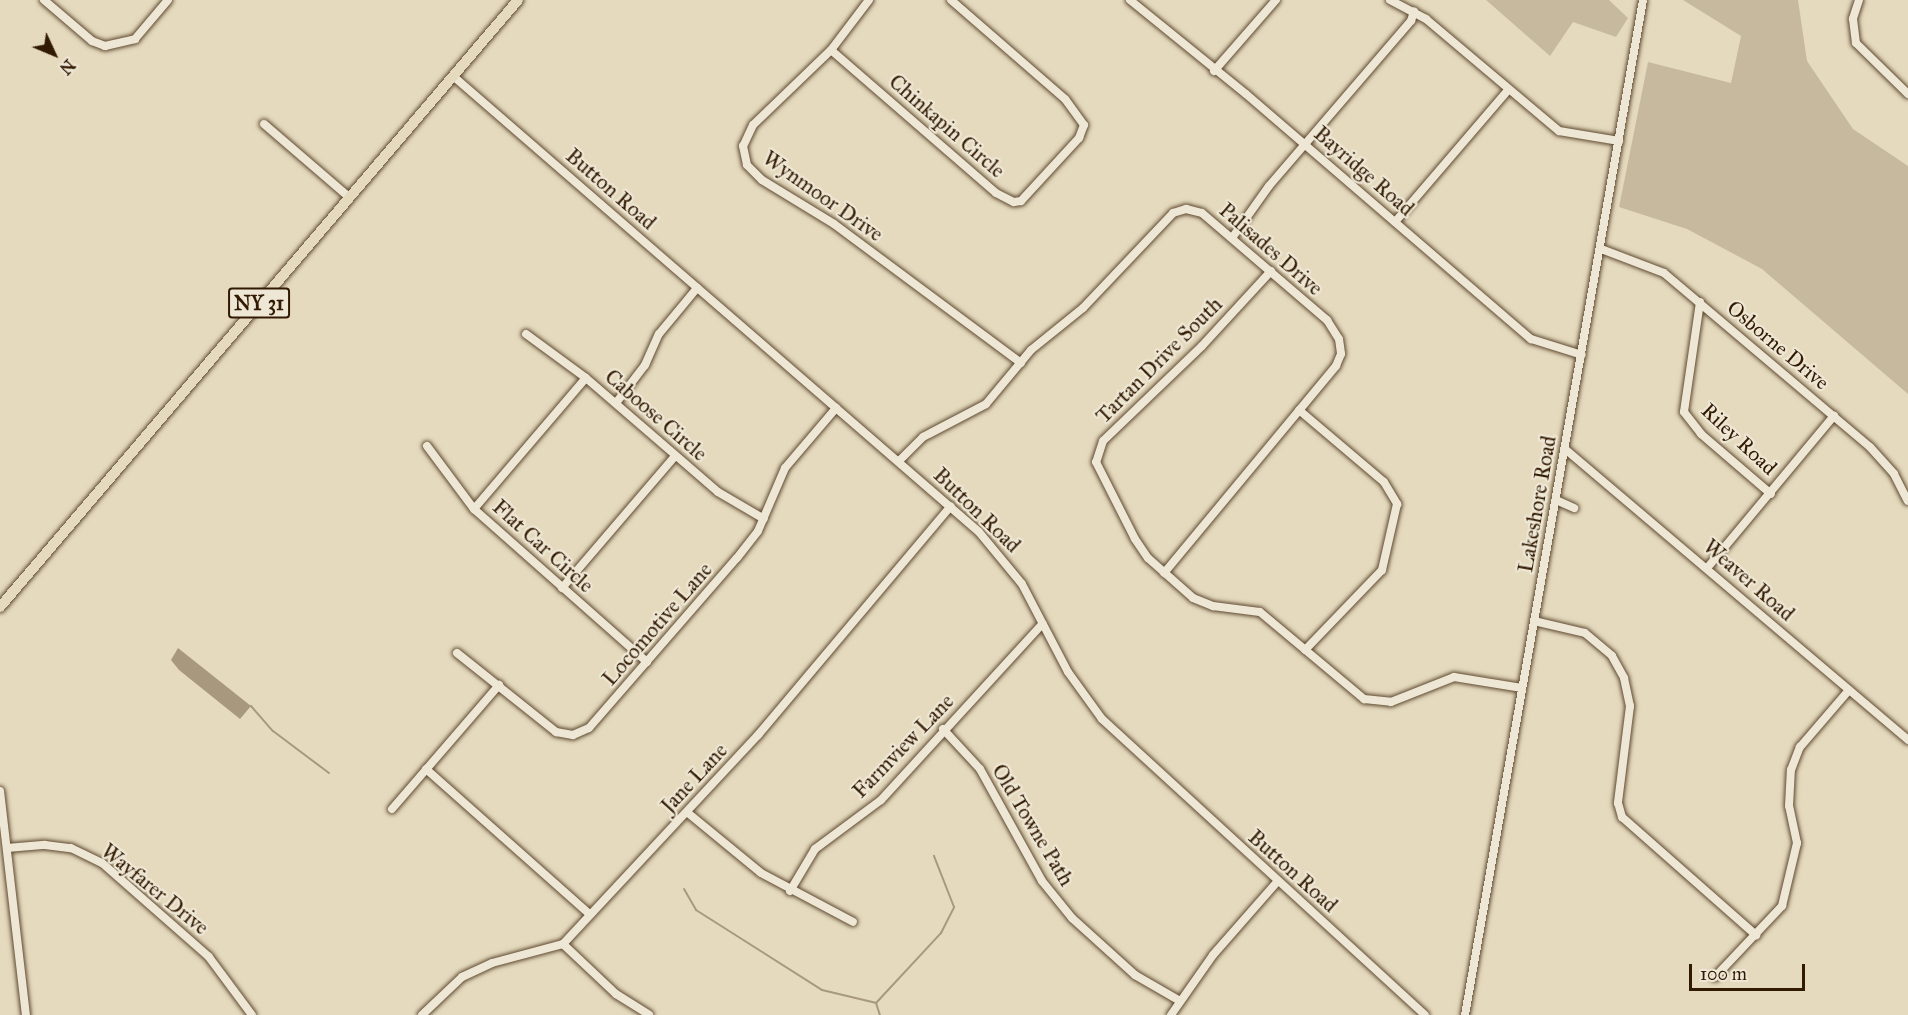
<!DOCTYPE html>
<html>
<head>
<meta charset="utf-8">
<style>
  body { margin:0 }
  #map { position:relative; width:1908px; height:1015px; overflow:hidden; background:#e5dabe; font-family:"IM FELL Great Primer",serif }
  div>[style] { position:absolute }
  [style*='--x'] { left:calc(var(--x)*1px); top:calc(var(--y)*1px); width:calc(var(--w)*1px); rotate:calc(var(--a)*1deg) }
  .green>* { inset:0; background:#c7b99e }
  .water>* { inset:0; background:#a8997e }
  .stream>* { height:2px; margin:-1px; padding:0 1px; transform-origin:1px; border-radius:1px; background:#a8997e }
  .roads { filter:drop-shadow(0 0 2px #5f4a31) drop-shadow(0 0 2px #5f4a31) }
  .minor>* { height:8px; margin:-4px; padding:0 4px; transform-origin:4px; border-radius:4px; background:#eee7d5 }
  .major>* { height:10px; margin:-5px; padding:0 5px; transform-origin:5px; border-radius:5px; background:#e5dabe }
  span { translate:-50% -50%; white-space:nowrap; text-align:center; line-height:1.15; -webkit-text-stroke:4.5px #eee7d5; paint-order:stroke }
  .shield-label span { padding:2px 4px; background:#eee7d5; border:2px solid; border-radius:4px; -webkit-text-stroke-width:0 }
  .shield-label { font-size:20px; color:#321a02; font-weight:700 }
  .street-label { font-size:21px; color:#321a02 }
  .north { position:absolute; left:24px; top:24px; width:60px; height:60px; -webkit-text-stroke:4px #eee7d5; paint-order:stroke; rotate:134deg; font-size:16px; font-weight:700; line-height:24px; text-align:center; color:#321a02 }
  .north::after { content:''; display:block; margin:auto; width:21px; height:27px; background:#321a02; clip-path:polygon(50% 0,100% 100%,50% 72%,0 100%) }
  .scale { position:absolute; left:1689px; top:964px; width:116px; height:27px; box-sizing:border-box; border:3px solid #321a02; border-top:0; padding-left:8px; font-size:18px; line-height:21px; white-space:nowrap; color:#321a02; -webkit-text-stroke:4px #eee7d5; paint-order:stroke }
</style>
</head>
<body>
<div id="map">
  <div class="green">
    <i style="clip-path:polygon(1486px 0,1609px 0,1628px 18px,1616px 37px,1573px 22px,1550px 56px)"></i>
    <i style="clip-path:polygon(1683px 0,1798px 0,1807px 61px,1853px 129px,1908px 166px,1908px 394px,1762px 269px,1687px 229px,1619px 207px,1648px 62px,1731px 83px,1741px 36px)"></i>
  </div>
  <div class="water">
    <i style="clip-path:polygon(178px 648px,251px 706px,240px 719px,179px 670px,171px 660px)"></i>
  </div>
  <div class="stream">
    <i style="--x:251;--y:706;--w:33;--a:49"></i>
    <i style="--x:273;--y:731;--w:70;--a:36.9"></i>
    <i style="--x:684;--y:889;--w:24;--a:60"></i>
    <i style="--x:696;--y:910;--w:149;--a:32.4"></i>
    <i style="--x:822;--y:990;--w:56;--a:13.5"></i>
    <i style="--x:876;--y:1003;--w:96;--a:-47.1"></i>
    <i style="--x:941;--y:933;--w:29;--a:-63"></i>
    <i style="--x:954;--y:907;--w:55;--a:-111.4"></i>
    <i style="--x:876;--y:1003;--w:13;--a:72"></i>
  </div>
  <div class="roads">
    <div class="minor">
      <i style="--x:44;--y:0;--w:63;--a:40.5"></i>
      <i style="--x:92;--y:41;--w:14;--a:21"></i>
      <i style="--x:105;--y:46;--w:31;--a:-13"></i>
      <i style="--x:135;--y:39;--w:51;--a:-49.8"></i>
      <i style="--x:869;--y:0;--w:63;--a:127.2"></i>
      <i style="--x:831;--y:50;--w:108;--a:136.1"></i>
      <i style="--x:753;--y:125;--w:23;--a:115"></i>
      <i style="--x:743;--y:146;--w:19;--a:78"></i>
      <i style="--x:747;--y:165;--w:21;--a:45"></i>
      <i style="--x:762;--y:180;--w:84;--a:31.4"></i>
      <i style="--x:834;--y:224;--w:233;--a:36.6"></i>
      <i style="--x:1130;--y:0;--w:149;--a:39"></i>
      <i style="--x:1246;--y:94;--w:376;--a:40.7"></i>
      <i style="--x:1531;--y:339;--w:53;--a:17.4"></i>
      <i style="--x:1390;--y:0;--w:41;--a:27.8"></i>
      <i style="--x:1426;--y:19;--w:174;--a:40.1"></i>
      <i style="--x:1559;--y:131;--w:61;--a:9.5"></i>
      <i style="--x:1859;--y:0;--w:20;--a:108"></i>
      <i style="--x:1853;--y:19;--w:24;--a:83"></i>
      <i style="--x:1856;--y:43;--w:73;--a:44.4"></i>
      <i style="--x:831;--y:50;--w:218;--a:40.9"></i>
      <i style="--x:996;--y:193;--w:20;--a:27"></i>
      <i style="--x:1014;--y:202;--w:7;--a:-8"></i>
      <i style="--x:1021;--y:201;--w:86;--a:-47.4"></i>
      <i style="--x:1079;--y:138;--w:14;--a:-69"></i>
      <i style="--x:1084;--y:125;--w:32;--a:-126"></i>
      <i style="--x:1065;--y:99;--w:151;--a:-139"></i>
      <i style="--x:1214;--y:71;--w:94;--a:-48.9"></i>
      <i style="--x:453;--y:76;--w:696;--a:40.92"></i>
      <i style="--x:979;--y:532;--w:67;--a:50.4"></i>
      <i style="--x:1022;--y:584;--w:99;--a:62.4"></i>
      <i style="--x:1068;--y:672;--w:58;--a:54.1"></i>
      <i style="--x:1102;--y:719;--w:438;--a:42.5"></i>
      <i style="--x:264;--y:124;--w:112;--a:40.7"></i>
      <i style="--x:1395;--y:222;--w:174;--a:-49.4"></i>
      <i style="--x:1232;--y:238;--w:64;--a:-54.6"></i>
      <i style="--x:1269;--y:186;--w:218;--a:-49.3"></i>
      <i style="--x:1411;--y:21;--w:10;--a:-73"></i>
      <i style="--x:1601;--y:249;--w:67;--a:20.9"></i>
      <i style="--x:1664;--y:273;--w:270;--a:40.2"></i>
      <i style="--x:1870;--y:447;--w:36;--a:48"></i>
      <i style="--x:1894;--y:474;--w:30;--a:63"></i>
      <i style="--x:1271;--y:271;--w:102;--a:132.6"></i>
      <i style="--x:1202;--y:346;--w:137;--a:136.2"></i>
      <i style="--x:1103;--y:441;--w:22;--a:108"></i>
      <i style="--x:1096;--y:462;--w:86;--a:63.1"></i>
      <i style="--x:1135;--y:539;--w:23;--a:56"></i>
      <i style="--x:1148;--y:558;--w:60;--a:41.6"></i>
      <i style="--x:1193;--y:598;--w:22;--a:22"></i>
      <i style="--x:1213;--y:606;--w:47;--a:7.3"></i>
      <i style="--x:1260;--y:612;--w:136;--a:39.9"></i>
      <i style="--x:1364;--y:699;--w:27;--a:6"></i>
      <i style="--x:1391;--y:702;--w:68;--a:-21.6"></i>
      <i style="--x:1454;--y:677;--w:69;--a:9.2"></i>
      <i style="--x:1700;--y:302;--w:111;--a:98.3"></i>
      <i style="--x:1684;--y:412;--w:28;--a:52"></i>
      <i style="--x:1701;--y:434;--w:92;--a:40.6"></i>
      <i style="--x:526;--y:334;--w:74;--a:36.3"></i>
      <i style="--x:586;--y:378;--w:174;--a:40.8"></i>
      <i style="--x:718;--y:492;--w:53;--a:30.4"></i>
      <i style="--x:616;--y:403;--w:48;--a:-52.7"></i>
      <i style="--x:645;--y:365;--w:34;--a:-66"></i>
      <i style="--x:659;--y:334;--w:60;--a:-50.4"></i>
      <i style="--x:1299;--y:410;--w:111;--a:40.3"></i>
      <i style="--x:1384;--y:482;--w:26;--a:59"></i>
      <i style="--x:1397;--y:504;--w:68;--a:102.8"></i>
      <i style="--x:1382;--y:570;--w:111;--a:133.9"></i>
      <i style="--x:427;--y:446;--w:79;--a:53.3"></i>
      <i style="--x:474;--y:509;--w:231;--a:41.5"></i>
      <i style="--x:1565;--y:449;--w:450;--a:40.3"></i>
      <i style="--x:899;--y:461;--w:34;--a:-45"></i>
      <i style="--x:923;--y:437;--w:71;--a:-27.6"></i>
      <i style="--x:986;--y:404;--w:70;--a:-50.2"></i>
      <i style="--x:1031;--y:350;--w:67;--a:-38.9"></i>
      <i style="--x:1083;--y:308;--w:131;--a:-46.5"></i>
      <i style="--x:1173;--y:213;--w:14;--a:-17"></i>
      <i style="--x:1186;--y:209;--w:16;--a:14"></i>
      <i style="--x:1202;--y:213;--w:165;--a:40.6"></i>
      <i style="--x:1327;--y:320;--w:22;--a:58"></i>
      <i style="--x:1339;--y:339;--w:15;--a:82"></i>
      <i style="--x:1341;--y:354;--w:13;--a:113"></i>
      <i style="--x:1336;--y:366;--w:269;--a:129.7"></i>
      <i style="--x:1556;--y:500;--w:20;--a:24"></i>
      <i style="--x:474;--y:509;--w:172;--a:-49.5"></i>
      <i style="--x:1708;--y:567;--w:197;--a:-50.2"></i>
      <i style="--x:562;--y:588;--w:174;--a:-49.4"></i>
      <i style="--x:1534;--y:621;--w:52;--a:13.2"></i>
      <i style="--x:1585;--y:633;--w:35;--a:40"></i>
      <i style="--x:1612;--y:656;--w:25;--a:61"></i>
      <i style="--x:1624;--y:678;--w:29;--a:78"></i>
      <i style="--x:1630;--y:706;--w:98;--a:97.1"></i>
      <i style="--x:1618;--y:803;--w:15;--a:74"></i>
      <i style="--x:1622;--y:817;--w:179;--a:41.4"></i>
      <i style="--x:457;--y:653;--w:127;--a:38.6"></i>
      <i style="--x:556;--y:732;--w:17;--a:10"></i>
      <i style="--x:573;--y:735;--w:17;--a:-24"></i>
      <i style="--x:589;--y:728;--w:225;--a:-49"></i>
      <i style="--x:737;--y:558;--w:34;--a:-52"></i>
      <i style="--x:758;--y:531;--w:69;--a:-66.8"></i>
      <i style="--x:785;--y:468;--w:79;--a:-49.6"></i>
      <i style="--x:943;--y:729;--w:54;--a:47.2"></i>
      <i style="--x:980;--y:769;--w:128;--a:61"></i>
      <i style="--x:1042;--y:881;--w:48;--a:51"></i>
      <i style="--x:1072;--y:918;--w:85;--a:42.1"></i>
      <i style="--x:1135;--y:975;--w:52;--a:30"></i>
      <i style="--x:426;--y:769;--w:217;--a:41.6"></i>
      <i style="--x:0;--y:791;--w:226;--a:83.4"></i>
      <i style="--x:392;--y:809;--w:164;--a:-49.2"></i>
      <i style="--x:688;--y:813;--w:94;--a:39.4"></i>
      <i style="--x:761;--y:873;--w:104;--a:28"></i>
      <i style="--x:7;--y:848;--w:38;--a:-5"></i>
      <i style="--x:45;--y:845;--w:26;--a:7"></i>
      <i style="--x:71;--y:848;--w:34;--a:26"></i>
      <i style="--x:102;--y:863;--w:142;--a:41.3"></i>
      <i style="--x:209;--y:957;--w:72;--a:53.4"></i>
      <i style="--x:790;--y:891;--w:49;--a:-59.2"></i>
      <i style="--x:815;--y:849;--w:82;--a:-36.6"></i>
      <i style="--x:881;--y:800;--w:239;--a:-47.5"></i>
      <i style="--x:563;--y:944;--w:73;--a:43.3"></i>
      <i style="--x:616;--y:994;--w:39;--a:32"></i>
      <i style="--x:1715;--y:977;--w:98;--a:-46.7"></i>
      <i style="--x:1782;--y:906;--w:65;--a:-76.6"></i>
      <i style="--x:1797;--y:843;--w:38;--a:-102"></i>
      <i style="--x:1789;--y:806;--w:36;--a:-87"></i>
      <i style="--x:1791;--y:770;--w:25;--a:-69"></i>
      <i style="--x:1800;--y:747;--w:75;--a:-49.3"></i>
      <i style="--x:422;--y:1015;--w:55;--a:-43.5"></i>
      <i style="--x:462;--y:977;--w:33;--a:-25"></i>
      <i style="--x:492;--y:963;--w:73;--a:-15"></i>
      <i style="--x:563;--y:944;--w:286;--a:-47"></i>
      <i style="--x:758;--y:735;--w:299;--a:-49.9"></i>
      <i style="--x:1171;--y:1015;--w:73;--a:-55"></i>
      <i style="--x:1213;--y:955;--w:97;--a:-48.8"></i>
      <i style="--x:1465;--y:1015;--w:1030;--a:-80.05"></i>
    </div>
    <div class="major">
      <i style="--x:0;--y:607;--w:798;--a:-49.52"></i>
    </div>
  </div>
  <div class="shield-label">
    <span style="left:259px;top:303px">NY 31</span>
  </div>
  <div class="street-label">
    <span style="left:947px;top:126px;rotate:41deg">Chinkapin Circle</span>
    <span style="left:1364px;top:171px;rotate:41deg">Bayridge Road</span>
    <span style="left:611px;top:189px;rotate:41deg">Button Road</span>
    <span style="left:823px;top:196px;rotate:35deg">Wynmoor Drive</span>
    <span style="left:1271px;top:249px;rotate:41deg">Palisades Drive</span>
    <span style="left:1778px;top:345px;rotate:40deg">Osborne Drive</span>
    <span style="left:1159px;top:360px;rotate:-45deg">Tartan Drive South</span>
    <span style="left:656px;top:415px;rotate:41deg">Caboose Circle</span>
    <span style="left:1739px;top:439px;rotate:43deg">Riley Road</span>
    <span style="left:1537px;top:504px;rotate:-80deg">Lakeshore Road</span>
    <span style="left:977px;top:510px;rotate:44deg">Button Road</span>
    <span style="left:543px;top:546px;rotate:42deg">Flat Car Circle</span>
    <span style="left:1749px;top:580px;rotate:41deg">Weaver Road</span>
    <span style="left:657px;top:624px;rotate:-49deg">Locomotive Lane</span>
    <span style="left:903px;top:746px;rotate:-46deg">Farmview Lane</span>
    <span style="left:694px;top:778px;rotate:-47deg">Jane Lane</span>
    <span style="left:1033px;top:825px;rotate:59deg">Old Towne Path</span>
    <span style="left:1293px;top:871px;rotate:42deg">Button Road</span>
    <span style="left:155px;top:889px;rotate:39deg">Wayfarer Drive</span>
  </div>
  <div class="north">N</div>
  <div class="scale">100 m</div>
</div>
</body>
</html>
